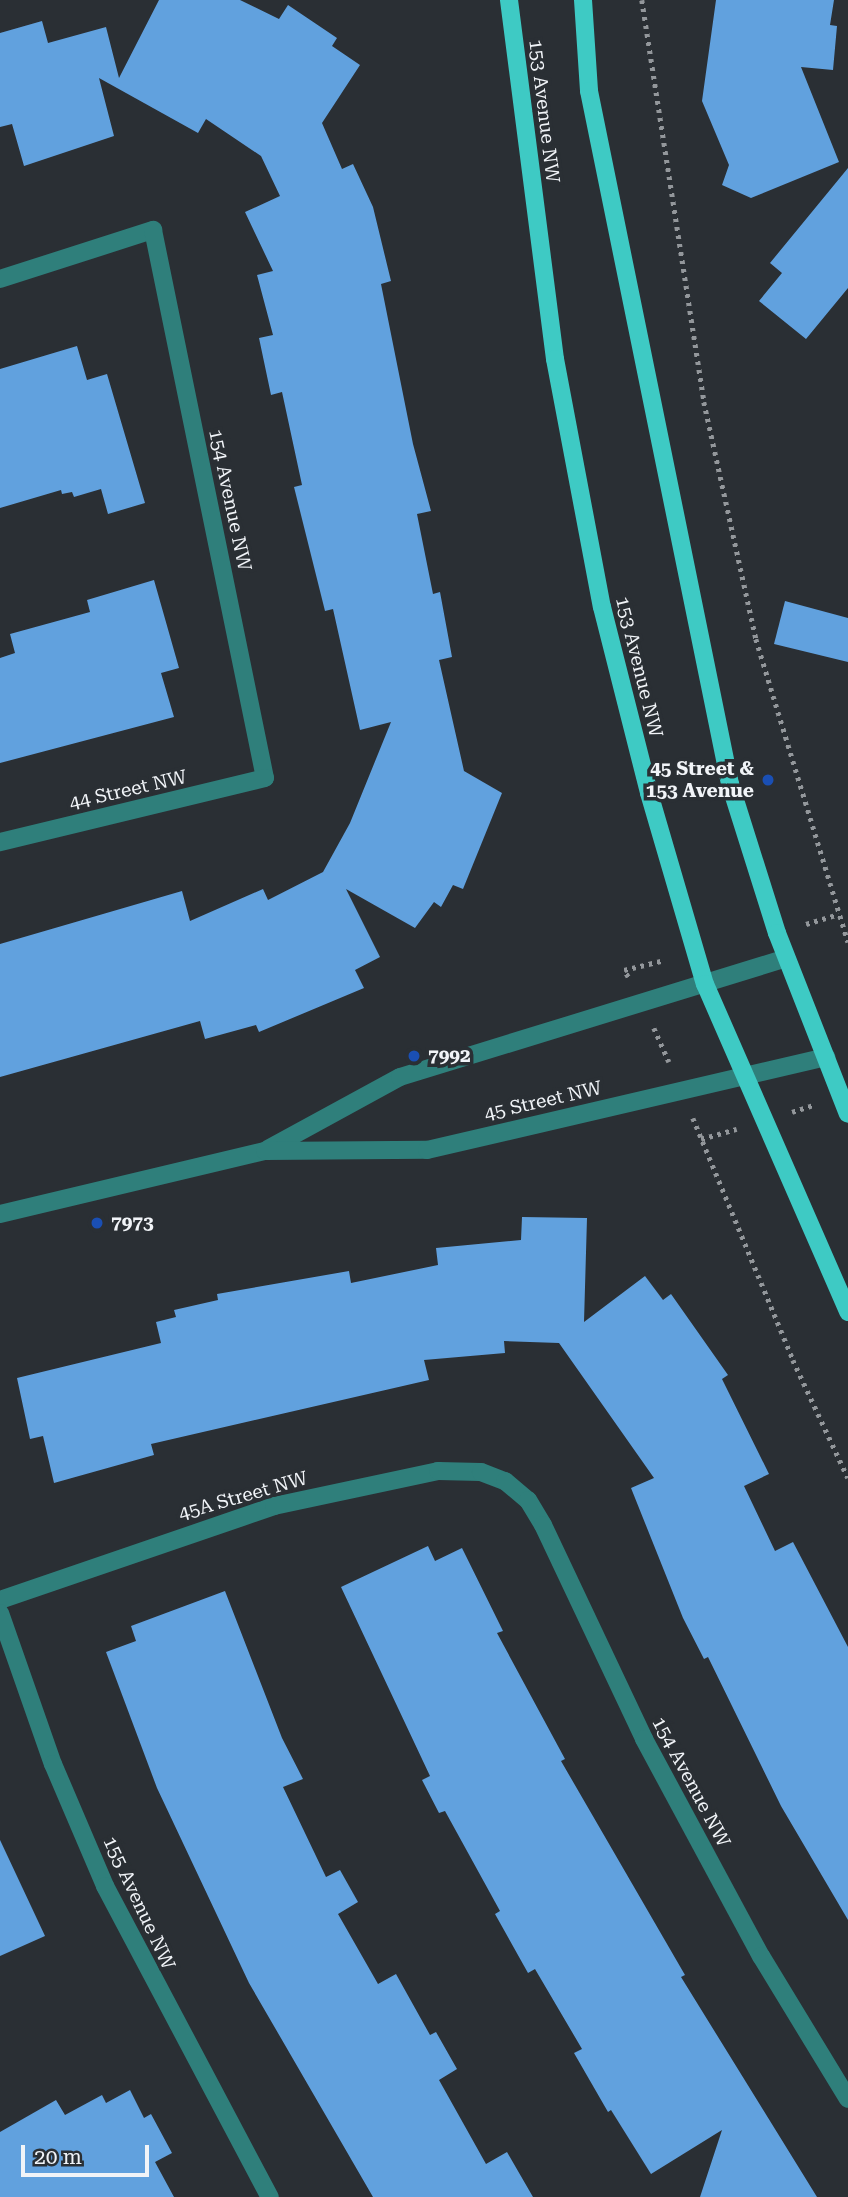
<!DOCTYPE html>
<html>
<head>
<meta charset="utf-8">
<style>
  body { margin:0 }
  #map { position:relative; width:848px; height:2197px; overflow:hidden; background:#2a2f34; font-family:"Roboto Serif",serif }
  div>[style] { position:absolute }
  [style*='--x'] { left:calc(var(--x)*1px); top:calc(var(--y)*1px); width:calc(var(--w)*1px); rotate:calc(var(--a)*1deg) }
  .building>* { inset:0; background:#61a1de }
  .path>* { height:4.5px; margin-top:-2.25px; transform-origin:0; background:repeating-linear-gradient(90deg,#93979b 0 3.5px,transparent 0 8.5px) }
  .minor>* { height:18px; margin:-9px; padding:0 9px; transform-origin:9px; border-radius:9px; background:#2f7f7b }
  .major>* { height:18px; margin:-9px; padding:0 9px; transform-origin:9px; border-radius:9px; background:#3ecac4 }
  .dots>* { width:19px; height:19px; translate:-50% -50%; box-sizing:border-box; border:4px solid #2a2f34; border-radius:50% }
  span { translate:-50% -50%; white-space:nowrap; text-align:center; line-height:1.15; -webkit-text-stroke:7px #2a2f34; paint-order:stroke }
  .street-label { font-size:19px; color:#f1f4f8 }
  .poi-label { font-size:19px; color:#f1f4f8; font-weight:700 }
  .right { translate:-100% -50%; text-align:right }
  .left { translate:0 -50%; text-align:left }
  .scale { position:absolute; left:21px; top:2145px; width:128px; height:32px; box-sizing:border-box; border:4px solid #f1f4f8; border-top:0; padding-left:9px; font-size:21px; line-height:24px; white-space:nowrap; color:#f1f4f8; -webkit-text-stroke:5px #2a2f34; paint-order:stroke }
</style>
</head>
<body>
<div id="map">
  <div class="building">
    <i style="clip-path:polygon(159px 0,240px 0,279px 19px,288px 5px,337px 38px,332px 46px,360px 65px,322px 123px,342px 169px,353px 164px,373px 207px,391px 281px,381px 284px,413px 444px,431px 511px,417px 514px,433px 594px,440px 592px,452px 657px,439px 660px,464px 771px,502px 793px,463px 889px,453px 885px,441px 907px,434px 902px,415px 928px,346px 889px,380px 957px,355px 970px,364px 988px,259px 1032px,256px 1025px,205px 1039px,200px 1021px,0 1077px,0 944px,182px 891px,190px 921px,263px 889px,268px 900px,323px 872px,350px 823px,391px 722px,360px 730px,333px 609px,325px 611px,294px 487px,302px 485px,282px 392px,271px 395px,259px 338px,273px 335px,257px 275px,273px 271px,245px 212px,280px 196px,261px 156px,206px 119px,198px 133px,99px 78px,114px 136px,24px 166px,12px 124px,0 127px,0 33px,42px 21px,48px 43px,106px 27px,119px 78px)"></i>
    <i style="clip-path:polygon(716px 0,834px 0,830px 25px,837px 26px,833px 70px,801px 67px,839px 162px,751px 198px,722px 185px,729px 165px,702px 101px)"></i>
    <i style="clip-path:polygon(848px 168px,848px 288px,806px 339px,759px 301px,782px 273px,770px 263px)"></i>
    <i style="clip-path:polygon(77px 346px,87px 380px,107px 374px,145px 503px,108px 514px,101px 489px,74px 497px,72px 492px,62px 494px,61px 490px,0 508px,0 369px)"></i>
    <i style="clip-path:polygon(154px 580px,179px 668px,161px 673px,174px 717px,0 763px,0 658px,15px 653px,10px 634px,90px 612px,87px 600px)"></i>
    <i style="clip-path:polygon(785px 601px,848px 618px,848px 662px,774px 644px)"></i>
    <i style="clip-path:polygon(522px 1217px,587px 1218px,584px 1322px,645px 1276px,663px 1300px,671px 1294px,728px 1375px,722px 1379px,769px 1474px,744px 1486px,775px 1551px,793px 1542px,848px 1647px,848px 1920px,781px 1806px,708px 1657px,704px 1659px,683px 1618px,631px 1488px,654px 1478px,559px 1343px,504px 1341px,505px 1353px,424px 1360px,429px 1380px,151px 1444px,154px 1455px,54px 1483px,43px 1436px,30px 1439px,17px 1378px,161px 1343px,156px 1322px,176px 1317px,174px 1310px,218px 1300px,217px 1294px,349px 1271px,351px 1283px,438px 1265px,436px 1248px,521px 1240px)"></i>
    <i style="clip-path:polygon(428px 1546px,435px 1561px,462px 1548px,503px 1631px,497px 1633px,565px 1759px,561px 1761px,685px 1975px,681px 1977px,817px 2197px,700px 2197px,722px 2130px,651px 2174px,611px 2110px,608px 2112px,574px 2053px,582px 2049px,535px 1969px,528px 1973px,495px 1914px,500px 1911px,445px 1811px,439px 1813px,422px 1780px,430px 1776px,341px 1587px)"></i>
    <i style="clip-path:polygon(225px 1591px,282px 1738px,303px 1779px,283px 1787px,326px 1877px,340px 1870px,358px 1902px,338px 1914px,378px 1984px,396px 1974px,430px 2035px,436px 2032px,457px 2069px,439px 2080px,486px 2164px,507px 2152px,533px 2197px,373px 2197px,249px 1983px,157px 1788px,106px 1652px,136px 1641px,131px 1626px)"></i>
    <i style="clip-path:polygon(0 1840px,45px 1936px,0 1956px)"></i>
    <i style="clip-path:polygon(130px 2090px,144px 2118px,151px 2114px,172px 2153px,155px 2162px,174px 2197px,0 2197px,0 2132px,56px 2100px,65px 2115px,102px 2095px,106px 2103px)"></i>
  </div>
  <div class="path">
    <i style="--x:642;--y:0;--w:407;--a:81.2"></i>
    <i style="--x:704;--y:402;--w:243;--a:77.6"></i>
    <i style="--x:756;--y:639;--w:317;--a:73.1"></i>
    <i style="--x:806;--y:924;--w:34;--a:-17"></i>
    <i style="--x:628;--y:977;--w:8;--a:-120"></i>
    <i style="--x:624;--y:970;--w:42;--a:-13.7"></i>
    <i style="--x:654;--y:1028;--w:37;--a:66"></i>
    <i style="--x:792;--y:1112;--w:23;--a:-18"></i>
    <i style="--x:693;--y:1118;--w:262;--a:67.5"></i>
    <i style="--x:793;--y:1360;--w:130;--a:65"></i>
    <i style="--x:701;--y:1139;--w:37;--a:-16"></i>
  </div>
  <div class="minor">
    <i style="--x:0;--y:279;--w:161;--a:-17.8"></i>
    <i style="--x:153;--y:230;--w:559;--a:78.45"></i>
    <i style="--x:265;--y:778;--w:273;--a:166.4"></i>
    <i style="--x:268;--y:1149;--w:150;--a:-28.6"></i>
    <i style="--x:400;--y:1077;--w:404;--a:-17.1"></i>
    <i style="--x:0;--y:1214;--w:272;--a:-13.4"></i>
    <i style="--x:265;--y:1151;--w:162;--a:-0.4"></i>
    <i style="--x:427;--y:1150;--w:410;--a:-13.1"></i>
    <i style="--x:0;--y:1600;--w:290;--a:-18.9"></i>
    <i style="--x:274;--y:1506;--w:168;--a:-12"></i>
    <i style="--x:438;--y:1471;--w:43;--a:1.3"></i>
    <i style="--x:481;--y:1472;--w:26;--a:21"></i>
    <i style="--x:505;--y:1481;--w:30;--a:40"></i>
    <i style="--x:528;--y:1500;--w:29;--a:59"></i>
    <i style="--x:543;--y:1525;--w:237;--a:64.7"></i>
    <i style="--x:644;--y:1739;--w:247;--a:61.7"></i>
    <i style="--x:761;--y:1956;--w:167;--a:58.7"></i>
    <i style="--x:0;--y:1613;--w:160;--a:70.7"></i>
    <i style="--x:53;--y:1764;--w:133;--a:66.9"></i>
    <i style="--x:105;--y:1886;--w:352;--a:62.1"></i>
  </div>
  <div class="major">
    <i style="--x:509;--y:0;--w:362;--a:82.7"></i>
    <i style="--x:555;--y:359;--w:252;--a:79.3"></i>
    <i style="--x:602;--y:607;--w:192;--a:75.8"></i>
    <i style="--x:649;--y:793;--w:199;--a:73.7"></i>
    <i style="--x:705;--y:984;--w:358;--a:66.4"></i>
    <i style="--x:583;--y:0;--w:91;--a:86.2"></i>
    <i style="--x:589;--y:91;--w:707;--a:78.5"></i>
    <i style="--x:730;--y:784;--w:156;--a:72.5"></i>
    <i style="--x:777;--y:933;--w:194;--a:68.6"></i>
  </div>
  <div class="dots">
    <i style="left:768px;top:780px;background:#1a4fb4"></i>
    <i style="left:414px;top:1056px;background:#1a4fb4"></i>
    <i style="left:97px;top:1223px;background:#1a4fb4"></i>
  </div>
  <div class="street-label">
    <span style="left:544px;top:111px;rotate:83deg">153 Avenue NW</span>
    <span style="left:230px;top:500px;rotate:78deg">154 Avenue NW</span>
    <span style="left:639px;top:667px;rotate:76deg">153 Avenue NW</span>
    <span style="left:128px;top:790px;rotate:-13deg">44 Street NW</span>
    <span style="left:543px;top:1101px;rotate:-13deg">45 Street NW</span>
    <span style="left:243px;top:1496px;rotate:-16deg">45A Street NW</span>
    <span style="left:691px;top:1782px;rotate:62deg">154 Avenue NW</span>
    <span style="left:139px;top:1903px;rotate:65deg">155 Avenue NW</span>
  </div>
  <div class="poi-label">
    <span class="right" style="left:754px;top:780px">45 Street &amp;<br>153 Avenue</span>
    <span class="left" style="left:428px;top:1056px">7992</span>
    <span class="left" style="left:111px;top:1223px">7973</span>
  </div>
  <div class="scale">20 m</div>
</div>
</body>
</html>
